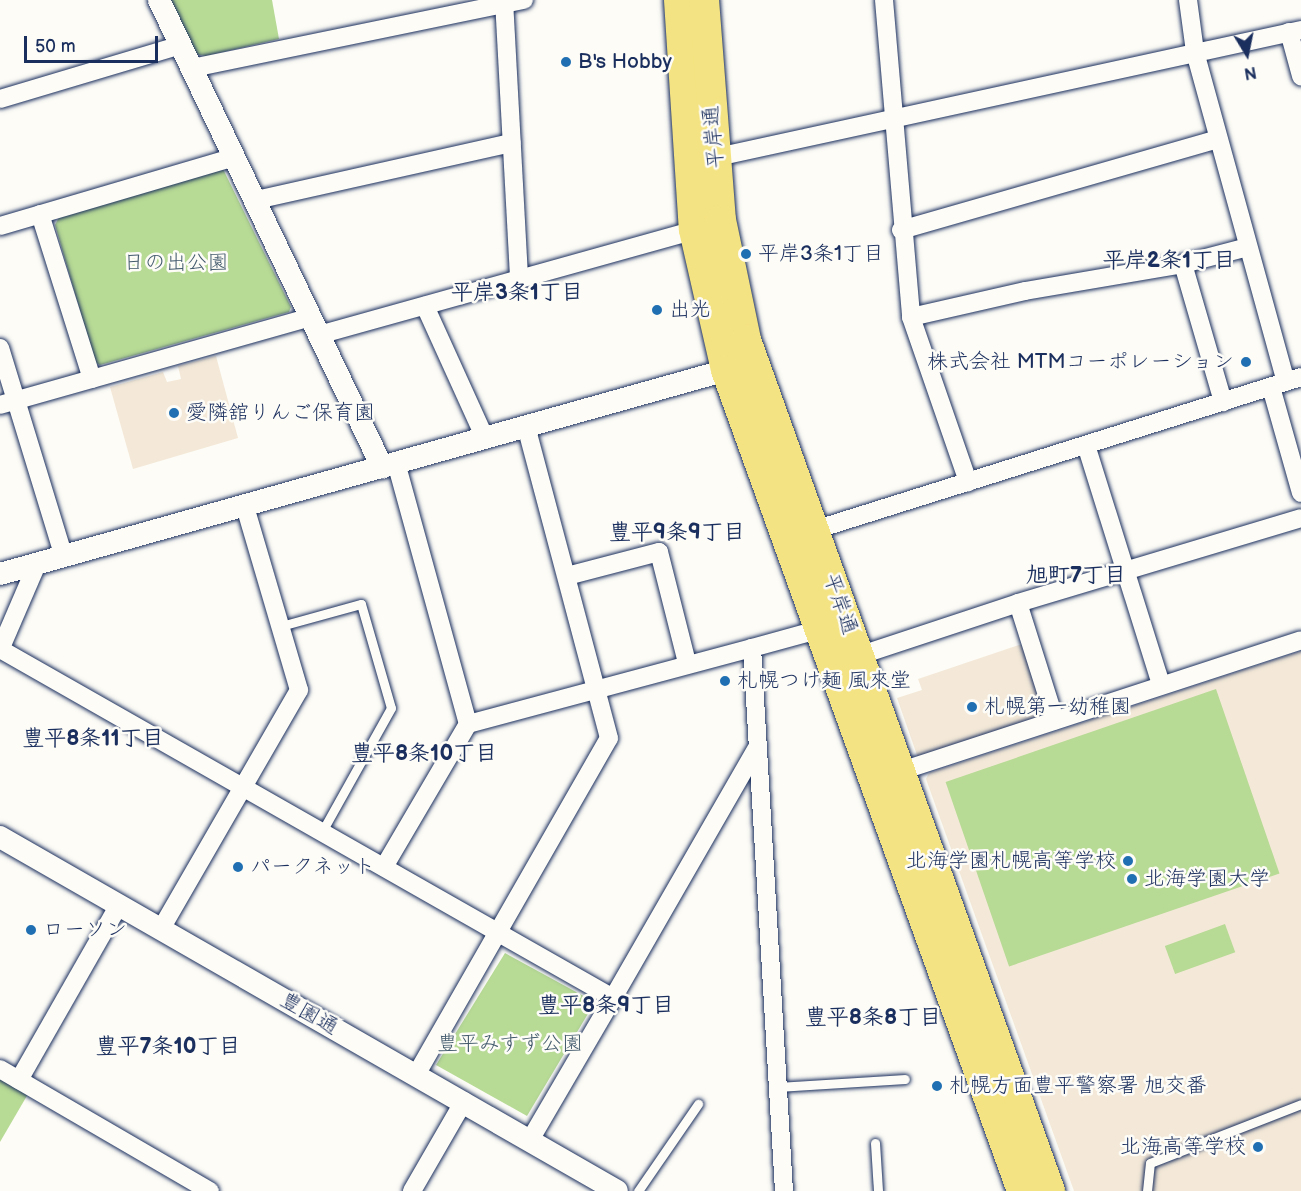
<!DOCTYPE html>
<html>
<head>
<meta charset="utf-8">
<style>
  body { margin:0 }
  #map { position:relative; width:1301px; height:1191px; overflow:hidden; background:#fdfcf7; font-family:"Balsamiq Sans","Klee One",sans-serif }
  div>[style] { position:absolute }
  [style*='--x'] { left:calc(var(--x)*1px); top:calc(var(--y)*1px); width:calc(var(--w)*1px); rotate:calc(var(--a)*1deg) }
  .built>* { inset:0; background:#f4e9d8 }
  .green>* { inset:0; background:#b7da95; transform-origin:0 0 }
  .roads { filter:drop-shadow(0 0 2px #1b2f5e) drop-shadow(0 0 2px #1b2f5e) }
  .service>* { height:9px; margin:-4.5px; padding:0 4.5px; transform-origin:4.5px; border-radius:4.5px; background:#fdfcf7 }
  .minor>* { height:18px; margin:-9px; padding:0 9px; transform-origin:9px; border-radius:9px; background:#fdfcf7 }
  .tertiary>* { height:22px; margin:-11px; padding:0 11px; transform-origin:11px; border-radius:11px; background:#fdfcf7 }
  .trunk>* { height:30px; margin:-15px; padding:0 15px; transform-origin:15px; border-radius:15px; background:#f4e382 }
  .dots>* { width:16px; height:16px; translate:-50% -50%; box-sizing:border-box; border:3px solid #fdfcf7; border-radius:50% }
  span { translate:-50% -50%; white-space:nowrap; text-align:center; line-height:1.15; -webkit-text-stroke:5px #fdfcf7; paint-order:stroke }
  .poi-label { font-size:21px; color:#1b2f5e }
  .left { translate:0 -50%; text-align:left }
  .right { translate:-100% -50%; text-align:right }
  .street-label { font-size:21px; color:#1b2f5e }
  .park-label { font-size:21px; color:#425a6c }
  .neighbourhood-label { font-size:22px; color:#1b2f5e; font-weight:700 }
  .north { position:absolute; left:1217px; top:24px; width:60px; height:60px; -webkit-text-stroke:4px #fdfcf7; paint-order:stroke; rotate:170deg; font-size:16px; font-weight:700; line-height:24px; text-align:center; color:#1b2f5e }
  .north::after { content:''; display:block; margin:auto; width:21px; height:27px; background:#1b2f5e; clip-path:polygon(50% 0,100% 100%,50% 72%,0 100%) }
  .scale { position:absolute; left:24px; top:36px; width:134px; height:27px; box-sizing:border-box; border:3px solid #1b2f5e; border-top:0; padding-left:8px; font-size:18px; line-height:21px; white-space:nowrap; color:#1b2f5e; -webkit-text-stroke:4px #fdfcf7; paint-order:stroke }
</style>
</head>
<body>
<div id="map">
  <div class="built">
    <i style="clip-path:polygon(216px 356px,238px 438px,133px 469px,110px 387px,163px 372px,167px 382px,181px 379px,178px 366px)"></i>
    <i style="clip-path:polygon(1025px 643px,1047px 716px,918px 758px,897px 698px,922px 690px,918px 679px)"></i>
    <i style="clip-path:polygon(1301px 651px,1301px 1191px,1074px 1191px,926px 779px,929px 773px)"></i>
  </div>
  <div class="green">
    <i style="clip-path:polygon(170px 0,272px 0,279px 39px,206px 56px,195px 54px)"></i>
    <i style="clip-path:polygon(223px 169px,291px 307px,289px 312px,100px 365px,95px 362px,55px 225px,59px 217px)"></i>
    <i style="left:1216px;top:689px;width:195px;height:286px;rotate:71deg"></i>
    <i style="left:1225px;top:924px;width:30px;height:64px;rotate:70deg"></i>
    <i style="clip-path:polygon(505px 953px,589px 999px,592px 1007px,527px 1116px,436px 1065px)"></i>
    <i style="clip-path:polygon(0 1078px,28px 1094px,0 1142px)"></i>
  </div>
  <div class="roads">
    <div class="service">
      <i style="--x:281;--y:626;--w:83;--a:-15.4"></i>
      <i style="--x:361;--y:604;--w:108;--a:73.9"></i>
      <i style="--x:391;--y:708;--w:143;--a:119.2"></i>
      <i style="--x:778;--y:1087;--w:127;--a:-3.6"></i>
      <i style="--x:875;--y:1143;--w:48;--a:86.4"></i>
      <i style="--x:638;--y:1191;--w:106;--a:-55.4"></i>
      <i style="--x:1147;--y:1191;--w:28;--a:-84"></i>
      <i style="--x:1150;--y:1163;--w:162;--a:-21.3"></i>
    </div>
    <div class="minor">
      <i style="--x:504;--y:0;--w:279;--a:86.9"></i>
      <i style="--x:884;--y:0;--w:318;--a:85.1"></i>
      <i style="--x:911;--y:317;--w:175;--a:70.9"></i>
      <i style="--x:1188;--y:0;--w:52;--a:82.3"></i>
      <i style="--x:1195;--y:52;--w:342;--a:74.6"></i>
      <i style="--x:1289;--y:32;--w:46;--a:74.7"></i>
      <i style="--x:192;--y:68;--w:339;--a:-11.6"></i>
      <i style="--x:0;--y:99;--w:189;--a:-16.6"></i>
      <i style="--x:708;--y:159;--w:607;--a:-12.27"></i>
      <i style="--x:256;--y:200;--w:262;--a:-12.6"></i>
      <i style="--x:40;--y:214;--w:173;--a:72.5"></i>
      <i style="--x:0;--y:226;--w:245;--a:-16.4"></i>
      <i style="--x:901;--y:230;--w:330;--a:-16"></i>
      <i style="--x:1183;--y:264;--w:144;--a:73.8"></i>
      <i style="--x:425;--y:306;--w:145;--a:65.6"></i>
      <i style="--x:911;--y:317;--w:117;--a:-12.8"></i>
      <i style="--x:1025;--y:291;--w:160;--a:-9.7"></i>
      <i style="--x:1183;--y:264;--w:67;--a:-14.7"></i>
      <i style="--x:319;--y:335;--w:389;--a:-15.6"></i>
      <i style="--x:0;--y:348;--w:219;--a:73"></i>
      <i style="--x:1271;--y:387;--w:110;--a:74.2"></i>
      <i style="--x:0;--y:405;--w:322;--a:-15.8"></i>
      <i style="--x:1086;--y:445;--w:251;--a:72.6"></i>
      <i style="--x:805;--y:533;--w:520;--a:-17.46"></i>
      <i style="--x:567;--y:576;--w:95;--a:-14.6"></i>
      <i style="--x:659;--y:552;--w:114;--a:75.8"></i>
      <i style="--x:1018;--y:603;--w:123;--a:72.5"></i>
      <i style="--x:0;--y:649;--w:705;--a:29.65"></i>
      <i style="--x:613;--y:998;--w:164;--a:120.3"></i>
      <i style="--x:0;--y:650;--w:94;--a:-66.7"></i>
      <i style="--x:858;--y:656;--w:169;--a:-18.3"></i>
      <i style="--x:1018;--y:603;--w:295;--a:-16.7"></i>
      <i style="--x:468;--y:724;--w:294;--a:-15"></i>
      <i style="--x:892;--y:774;--w:430;--a:-18.1"></i>
      <i style="--x:384;--y:867;--w:166;--a:-59.6"></i>
      <i style="--x:468;--y:724;--w:271;--a:-105.4"></i>
      <i style="--x:161;--y:929;--w:276;--a:-60"></i>
      <i style="--x:299;--y:690;--w:192;--a:-106.4"></i>
      <i style="--x:613;--y:998;--w:287;--a:-60.1"></i>
      <i style="--x:0;--y:1069;--w:243;--a:30.2"></i>
      <i style="--x:416;--y:1075;--w:388;--a:-60.2"></i>
      <i style="--x:609;--y:738;--w:322;--a:-104.9"></i>
      <i style="--x:19;--y:1080;--w:202;--a:-60.3"></i>
      <i style="--x:412;--y:1191;--w:104;--a:-60"></i>
      <i style="--x:784;--y:1191;--w:544;--a:-93.37"></i>
      <i style="--x:752;--y:648;--w:72;--a:-15.4"></i>
    </div>
    <div class="tertiary">
      <i style="--x:159;--y:0;--w:518;--a:64.47"></i>
      <i style="--x:0;--y:574;--w:770;--a:-15.68"></i>
      <i style="--x:0;--y:837;--w:711;--a:29.84"></i>
    </div>
    <div class="trunk">
      <i style="--x:679;--y:0;--w:230;--a:86.3"></i>
      <i style="--x:694;--y:230;--w:144;--a:77.1"></i>
      <i style="--x:726;--y:370;--w:873;--a:70.17"></i>
      <i style="--x:704;--y:0;--w:221;--a:85.6"></i>
      <i style="--x:721;--y:220;--w:123;--a:78.2"></i>
      <i style="--x:746;--y:340;--w:904;--a:70.34"></i>
    </div>
  </div>
  <div class="dots">
    <i style="left:566px;top:62px;background:#1f6fb2"></i>
    <i style="left:746px;top:254px;background:#1f6fb2"></i>
    <i style="left:657px;top:310px;background:#1f6fb2"></i>
    <i style="left:1246px;top:362px;background:#1f6fb2"></i>
    <i style="left:174px;top:413px;background:#1f6fb2"></i>
    <i style="left:725px;top:681px;background:#1f6fb2"></i>
    <i style="left:972px;top:707px;background:#1f6fb2"></i>
    <i style="left:1128px;top:861px;background:#1f6fb2"></i>
    <i style="left:238px;top:867px;background:#1f6fb2"></i>
    <i style="left:1132px;top:879px;background:#1f6fb2"></i>
    <i style="left:31px;top:930px;background:#1f6fb2"></i>
    <i style="left:937px;top:1086px;background:#1f6fb2"></i>
    <i style="left:1258px;top:1147px;background:#1f6fb2"></i>
  </div>
  <div class="poi-label">
    <span class="left" style="left:578px;top:62px">B's Hobby</span>
    <span class="left" style="left:758px;top:254px">平岸3条1丁目</span>
    <span class="left" style="left:669px;top:310px">出光</span>
    <span class="right" style="left:1234px;top:362px">株式会社 MTMコーポレーション</span>
    <span class="left" style="left:186px;top:413px">愛隣舘りんご保育園</span>
    <span class="left" style="left:737px;top:681px">札幌つけ麺 風來堂</span>
    <span class="left" style="left:984px;top:707px">札幌第一幼稚園</span>
    <span class="right" style="left:1116px;top:861px">北海学園札幌高等学校</span>
    <span class="left" style="left:250px;top:867px">パークネット</span>
    <span class="left" style="left:1144px;top:879px">北海学園大学</span>
    <span class="left" style="left:43px;top:930px">ローソン</span>
    <span class="left" style="left:949px;top:1086px">札幌方面豊平警察署 旭交番</span>
    <span class="right" style="left:1246px;top:1147px">北海高等学校</span>
  </div>
  <div class="street-label">
    <span style="left:714px;top:137px;rotate:-95deg">平岸通</span>
    <span style="left:840px;top:604px;rotate:71deg">平岸通</span>
    <span style="left:309px;top:1014px;rotate:30deg">豊園通</span>
  </div>
  <div class="park-label">
    <span style="left:176px;top:263px">日の出公園</span>
    <span style="left:510px;top:1044px">豊平みすず公園</span>
  </div>
  <div class="neighbourhood-label">
    <span style="left:1169px;top:261px">平岸2条1丁目</span>
    <span style="left:517px;top:293px">平岸3条1丁目</span>
    <span style="left:677px;top:533px">豊平9条9丁目</span>
    <span style="left:1076px;top:576px">旭町7丁目</span>
    <span style="left:93px;top:739px">豊平8条11丁目</span>
    <span style="left:424px;top:754px">豊平8条10丁目</span>
    <span style="left:606px;top:1006px">豊平8条9丁目</span>
    <span style="left:873px;top:1018px">豊平8条8丁目</span>
    <span style="left:168px;top:1047px">豊平7条10丁目</span>
  </div>
  <div class="north">N</div>
  <div class="scale">50 m</div>
</div>
</body>
</html>
